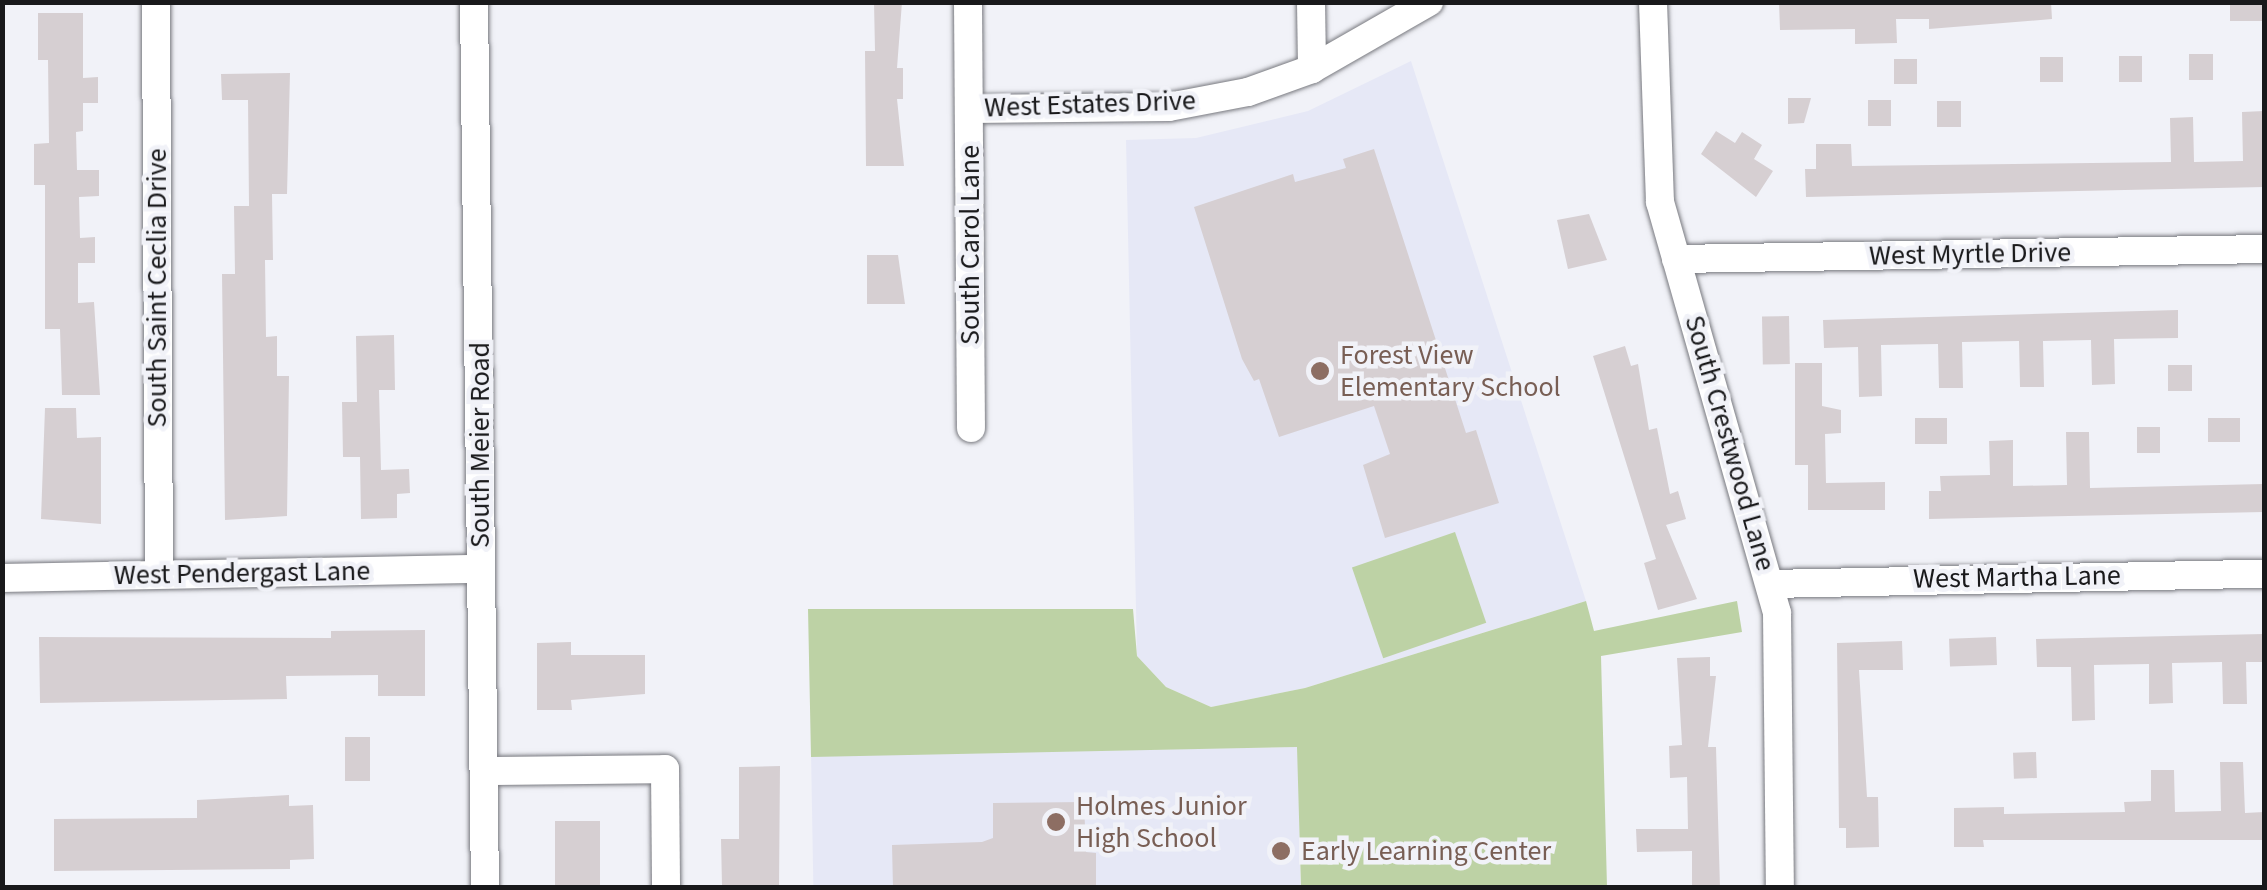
<!DOCTYPE html>
<html>
<head>
<meta charset="utf-8">
<style>
  body { margin:0 }
  #map { position:relative; width:2267px; height:890px; overflow:hidden; background:#f1f2f8; font-family:"Source Sans 3",sans-serif }
  div>[style] { position:absolute }
  [style*='--x'] { left:calc(var(--x)*1px); top:calc(var(--y)*1px); width:calc(var(--w)*1px); rotate:calc(var(--a)*1deg) }
  .built>* { inset:0; background:#e6e8f6; transform-origin:0 0 }
  .green>* { inset:0; background:#bdd2a5; transform-origin:0 0 }
  .building>* { inset:0; background:#d6cfd2; transform-origin:0 0 }
  .roads { filter:drop-shadow(0 0 2px #78797f) drop-shadow(0 0 2px #78797f) }
  .minor>* { height:28px; margin:-14px; padding:0 14px; transform-origin:14px; border-radius:14px; background:#fff }
  .dots>* { width:28px; height:28px; translate:-50% -50%; box-sizing:border-box; border:5px solid #f1f2f8; border-radius:50% }
  span { translate:-50% -50%; white-space:nowrap; text-align:center; line-height:1.15; -webkit-text-stroke:9px #f1f2f8; paint-order:stroke }
  .street-label { font-size:28px; color:#19191b }
  .education-label { font-size:28px; color:#785e54 }
  .left { translate:0 -50%; text-align:left }
  .frame { position:absolute; inset:0; border:5px solid #19191b; pointer-events:none }
</style>
</head>
<body>
<div id="map">
  <div class="built">
    <i style="clip-path:polygon(1411px 61px,1586px 601px,1305px 688px,1211px 707px,1166px 687px,1137px 656px,1126px 140px,1196px 138px,1308px 111px)"></i>
    <i style="left:1298px;top:747px;width:140px;height:487px;rotate:89deg"></i>
  </div>
  <div class="green">
    <i style="left:1455px;top:532px;width:96px;height:109px;rotate:71deg"></i>
    <i style="clip-path:polygon(1586px 601px,1594px 631px,1737px 601px,1742px 632px,1601px 656px,1607px 887px,1301px 887px,1297px 747px,811px 757px,808px 609px,1133px 609px,1137px 656px,1166px 687px,1211px 707px,1305px 688px)"></i>
  </div>
  <div class="building">
    <i style="clip-path:polygon(874px 2px,902px 2px,897px 68px,903px 68px,903px 99px,897px 99px,904px 166px,866px 166px,865px 51px,875px 51px)"></i>
    <i style="clip-path:polygon(1779px 2px,2051px 2px,2052px 19px,1929px 29px,1929px 19px,1896px 19px,1897px 43px,1855px 44px,1855px 29px,1780px 30px)"></i>
    <i style="left:2230px;top:2px;width:34px;height:19px"></i>
    <i style="clip-path:polygon(38px 13px,83px 13px,83px 78px,98px 77px,98px 103px,83px 103px,83px 131px,76px 132px,77px 170px,99px 170px,99px 196px,79px 197px,80px 238px,95px 237px,95px 263px,78px 263px,78px 303px,94px 302px,100px 395px,62px 395px,60px 329px,45px 329px,45px 185px,34px 185px,34px 144px,49px 143px,48px 60px,38px 60px)"></i>
    <i style="left:2213px;top:54px;width:26px;height:24px;rotate:90deg"></i>
    <i style="left:2119px;top:56px;width:23px;height:26px"></i>
    <i style="left:2063px;top:57px;width:25px;height:23px;rotate:90deg"></i>
    <i style="left:1894px;top:59px;width:23px;height:25px"></i>
    <i style="clip-path:polygon(290px 73px,287px 194px,272px 194px,273px 260px,265px 260px,266px 337px,277px 336px,277px 376px,289px 376px,287px 516px,225px 520px,222px 274px,235px 274px,234px 206px,249px 206px,248px 100px,222px 100px,221px 74px)"></i>
    <i style="clip-path:polygon(1788px 98px,1811px 98px,1804px 123px,1788px 124px)"></i>
    <i style="left:1868px;top:100px;width:23px;height:26px"></i>
    <i style="left:1937px;top:101px;width:24px;height:26px"></i>
    <i style="clip-path:polygon(2264px 111px,2264px 187px,1806px 197px,1805px 169px,1816px 169px,1816px 144px,1851px 144px,1852px 166px,2171px 162px,2170px 118px,2193px 117px,2194px 162px,2243px 161px,2242px 112px)"></i>
    <i style="clip-path:polygon(1716px 131px,1735px 143px,1742px 132px,1762px 145px,1754px 159px,1773px 171px,1756px 197px,1701px 154px)"></i>
    <i style="clip-path:polygon(1374px 149px,1466px 433px,1476px 430px,1499px 503px,1385px 538px,1363px 465px,1390px 454px,1374px 406px,1279px 437px,1259px 379px,1254px 381px,1242px 359px,1194px 207px,1293px 174px,1295px 182px,1346px 168px,1343px 159px)"></i>
    <i style="clip-path:polygon(1589px 214px,1607px 260px,1568px 269px,1557px 220px)"></i>
    <i style="clip-path:polygon(867px 255px,898px 255px,905px 304px,867px 304px)"></i>
    <i style="clip-path:polygon(2178px 310px,2178px 338px,2114px 339px,2115px 384px,2092px 385px,2091px 340px,2043px 341px,2044px 387px,2020px 387px,2019px 341px,1962px 342px,1963px 388px,1939px 388px,1938px 344px,1881px 345px,1882px 396px,1859px 397px,1858px 347px,1824px 348px,1823px 320px)"></i>
    <i style="left:1789px;top:316px;width:48px;height:27px;rotate:89deg"></i>
    <i style="clip-path:polygon(394px 335px,395px 390px,379px 390px,381px 470px,409px 469px,410px 493px,397px 494px,397px 518px,361px 519px,360px 457px,343px 457px,342px 402px,357px 402px,356px 336px)"></i>
    <i style="clip-path:polygon(1625px 346px,1631px 366px,1638px 364px,1649px 430px,1657px 428px,1670px 494px,1678px 491px,1686px 519px,1666px 525px,1697px 599px,1658px 610px,1644px 563px,1656px 559px,1593px 356px)"></i>
    <i style="clip-path:polygon(1795px 363px,1822px 363px,1822px 406px,1841px 410px,1841px 433px,1825px 434px,1826px 483px,1885px 482px,1885px 510px,1808px 510px,1808px 465px,1795px 465px)"></i>
    <i style="left:2168px;top:365px;width:24px;height:26px"></i>
    <i style="clip-path:polygon(45px 408px,76px 408px,77px 438px,101px 437px,101px 524px,41px 519px)"></i>
    <i style="left:1947px;top:418px;width:26px;height:32px;rotate:90deg"></i>
    <i style="left:2208px;top:418px;width:32px;height:24px"></i>
    <i style="left:2160px;top:427px;width:26px;height:23px;rotate:90deg"></i>
    <i style="clip-path:polygon(2066px 432px,2089px 432px,2090px 488px,2264px 484px,2264px 512px,1929px 519px,1929px 491px,1941px 491px,1940px 476px,1990px 475px,1989px 441px,2013px 440px,2013px 486px,2067px 485px)"></i>
    <i style="clip-path:polygon(425px 630px,425px 696px,378px 696px,378px 675px,286px 676px,287px 699px,40px 703px,39px 637px,331px 638px,331px 631px)"></i>
    <i style="clip-path:polygon(2264px 634px,2264px 662px,2246px 662px,2247px 704px,2223px 704px,2222px 662px,2172px 663px,2173px 703px,2149px 704px,2149px 664px,2094px 665px,2095px 720px,2072px 721px,2071px 667px,2037px 667px,2036px 639px)"></i>
    <i style="left:1996px;top:637px;width:28px;height:47px;rotate:88deg"></i>
    <i style="clip-path:polygon(1902px 641px,1903px 670px,1859px 670px,1867px 797px,1878px 797px,1879px 847px,1846px 848px,1846px 828px,1839px 828px,1837px 643px)"></i>
    <i style="clip-path:polygon(571px 642px,571px 655px,645px 655px,645px 694px,571px 700px,572px 710px,537px 710px,537px 643px)"></i>
    <i style="clip-path:polygon(1710px 657px,1710px 676px,1716px 676px,1708px 747px,1716px 747px,1720px 888px,1692px 888px,1692px 851px,1637px 852px,1636px 829px,1688px 829px,1687px 777px,1670px 778px,1669px 746px,1682px 745px,1677px 658px)"></i>
    <i style="left:345px;top:737px;width:25px;height:44px"></i>
    <i style="left:2036px;top:752px;width:26px;height:23px;rotate:88deg"></i>
    <i style="clip-path:polygon(2220px 762px,2243px 762px,2245px 813px,2264px 812px,2264px 840px,1983px 840px,1984px 847px,1954px 847px,1954px 808px,2004px 807px,2004px 814px,2125px 812px,2124px 802px,2151px 801px,2151px 770px,2174px 770px,2175px 812px,2221px 811px)"></i>
    <i style="clip-path:polygon(780px 766px,779px 886px,722px 886px,721px 839px,739px 839px,739px 767px)"></i>
    <i style="clip-path:polygon(289px 795px,289px 806px,313px 805px,314px 859px,290px 860px,290px 869px,54px 871px,54px 819px,197px 818px,197px 800px)"></i>
    <i style="clip-path:polygon(1084px 802px,1086px 852px,1096px 853px,1096px 888px,893px 888px,892px 845px,982px 842px,993px 838px,993px 803px)"></i>
    <i style="left:555px;top:821px;width:45px;height:67px"></i>
  </div>
  <div class="roads">
    <div class="minor">
      <i style="--x:156;--y:2;--w:572;--a:89.7"></i>
      <i style="--x:474;--y:2;--w:886;--a:89.29"></i>
      <i style="--x:968;--y:2;--w:426;--a:89.6"></i>
      <i style="--x:1311;--y:2;--w:67;--a:89.1"></i>
      <i style="--x:1653;--y:2;--w:200;--a:88"></i>
      <i style="--x:1660;--y:202;--w:427;--a:74.1"></i>
      <i style="--x:1777;--y:613;--w:275;--a:89.4"></i>
      <i style="--x:969;--y:109;--w:200;--a:-0.6"></i>
      <i style="--x:1169;--y:107;--w:80;--a:-10.8"></i>
      <i style="--x:1248;--y:92;--w:68;--a:-19.8"></i>
      <i style="--x:1312;--y:69;--w:135;--a:-29.8"></i>
      <i style="--x:1676;--y:259;--w:588;--a:-0.97"></i>
      <i style="--x:2;--y:578;--w:479;--a:-1.1"></i>
      <i style="--x:1770;--y:584;--w:494;--a:-1.2"></i>
      <i style="--x:485;--y:771;--w:180;--a:-0.6"></i>
      <i style="--x:665;--y:769;--w:119;--a:89.5"></i>
    </div>
  </div>
  <div class="dots">
    <i style="left:1320px;top:371px;background:#8d6e63"></i>
    <i style="left:1056px;top:822px;background:#8d6e63"></i>
    <i style="left:1281px;top:851px;background:#8d6e63"></i>
  </div>
  <div class="street-label">
    <span style="left:1090px;top:104px;rotate:-2deg">West Estates Drive</span>
    <span style="left:970px;top:245px;rotate:-90deg">South Carol Lane</span>
    <span style="left:1970px;top:254px;rotate:-1deg">West Myrtle Drive</span>
    <span style="left:157px;top:288px;rotate:-90deg">South Saint Ceclia Drive</span>
    <span style="left:1730px;top:443px;rotate:74deg">South Crestwood Lane</span>
    <span style="left:480px;top:445px;rotate:-90deg">South Meier Road</span>
    <span style="left:242px;top:573px;rotate:-1deg">West Pendergast Lane</span>
    <span style="left:2017px;top:577px;rotate:-1deg">West Martha Lane</span>
  </div>
  <div class="education-label">
    <span class="left" style="left:1340px;top:371px">Forest View<br>Elementary School</span>
    <span class="left" style="left:1076px;top:822px">Holmes Junior<br>High School</span>
    <span class="left" style="left:1301px;top:851px">Early Learning Center</span>
  </div>
  <div class="frame"></div>
</div>
</body>
</html>
